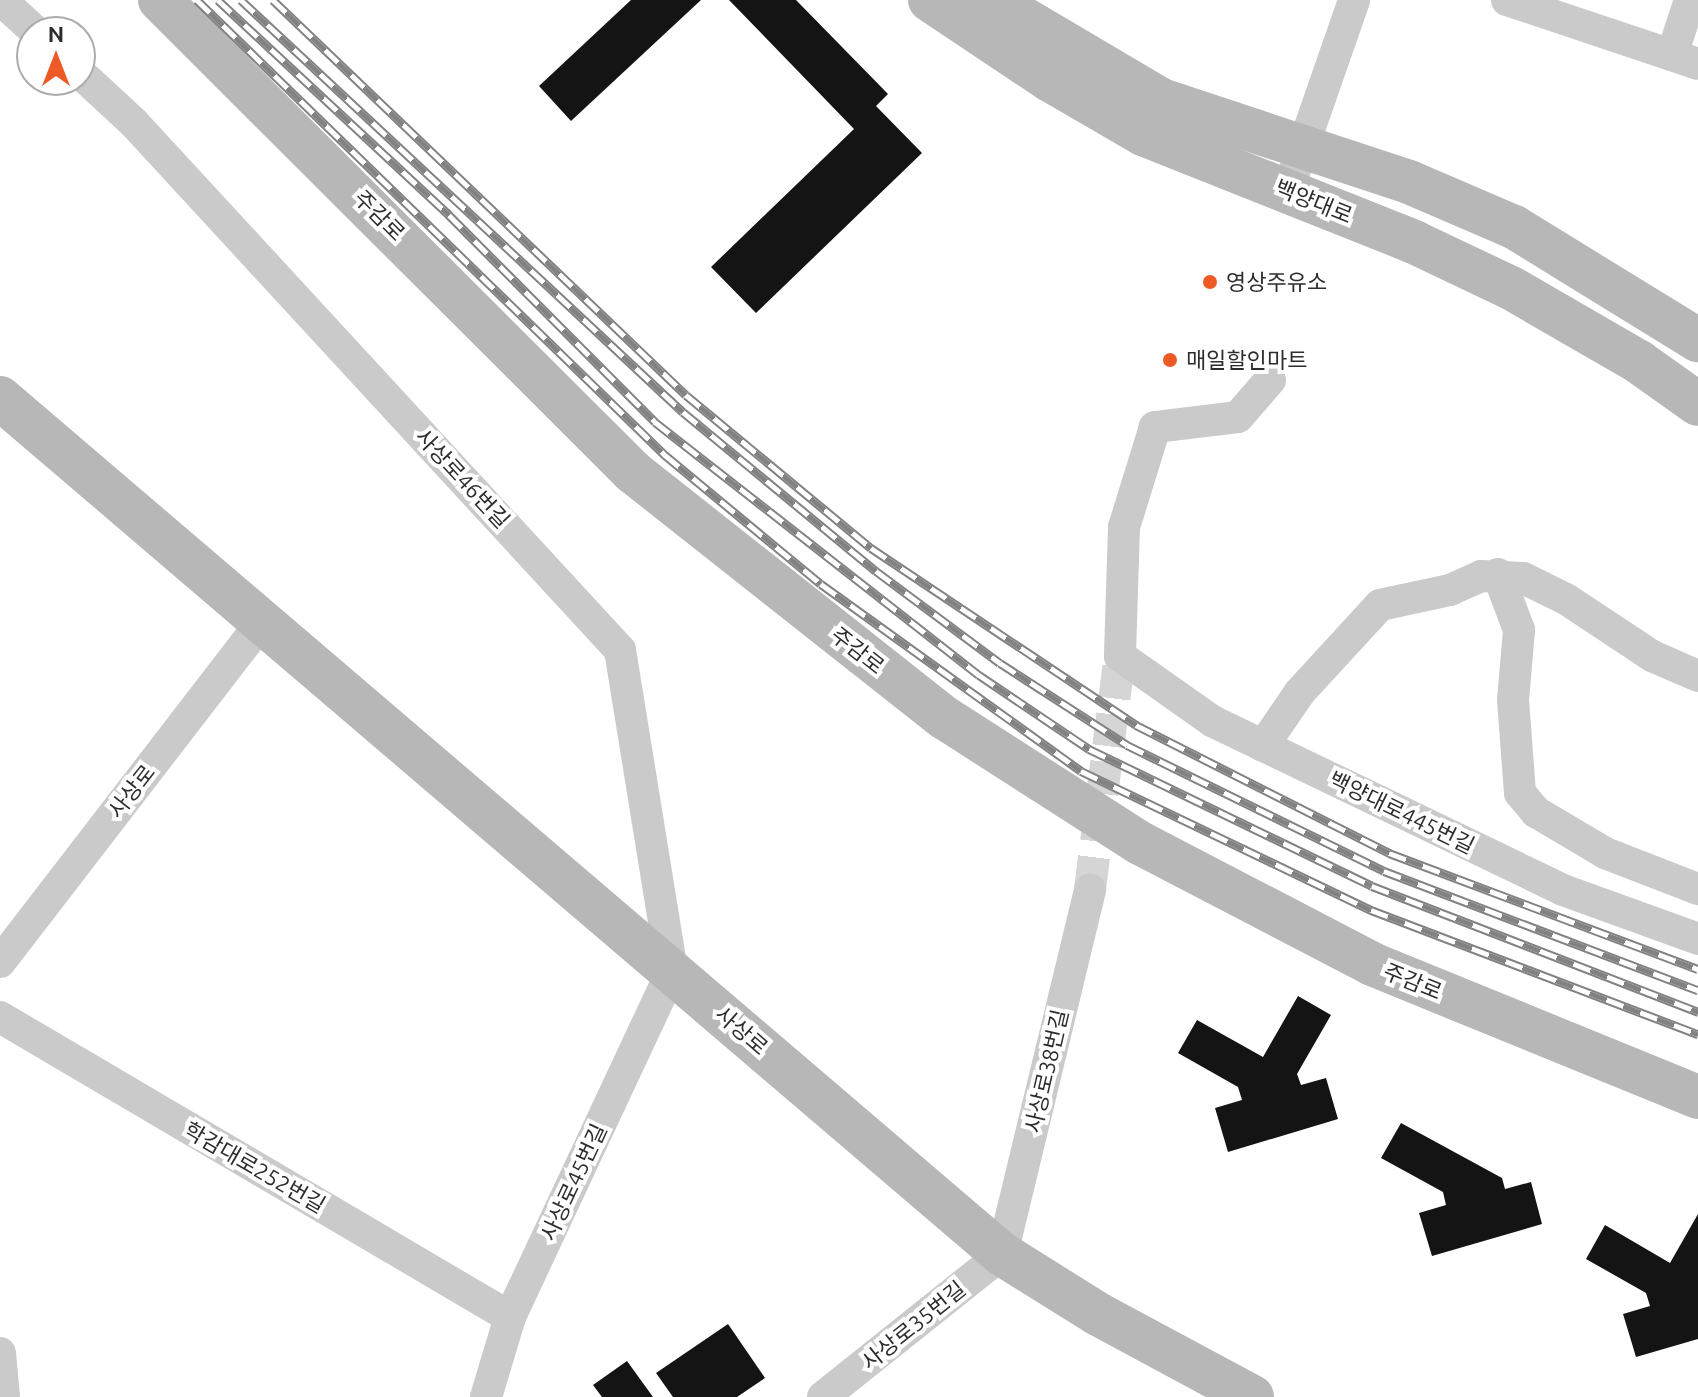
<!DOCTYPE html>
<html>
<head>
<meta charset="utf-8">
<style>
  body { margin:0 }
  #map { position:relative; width:1698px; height:1397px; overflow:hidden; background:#fff; font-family:Ubuntu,"Noto Sans KR",sans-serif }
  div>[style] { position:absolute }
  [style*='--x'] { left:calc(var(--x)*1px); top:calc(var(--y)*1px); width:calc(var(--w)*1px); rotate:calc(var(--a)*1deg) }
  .building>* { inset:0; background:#141414 }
  .street-tunnel>* { height:32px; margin-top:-16px; transform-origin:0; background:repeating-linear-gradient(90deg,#d5d5d5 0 32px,transparent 0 48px) }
  .street>* { height:32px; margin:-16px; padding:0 16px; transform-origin:16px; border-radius:16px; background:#cacaca }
  .secondary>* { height:44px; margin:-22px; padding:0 22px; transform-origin:22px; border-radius:22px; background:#b7b7b7 }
  .rail>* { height:9px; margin-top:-4.5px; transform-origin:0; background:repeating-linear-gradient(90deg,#fff 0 18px,#828282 0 36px); box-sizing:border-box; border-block:2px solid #828282 }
  .dots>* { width:22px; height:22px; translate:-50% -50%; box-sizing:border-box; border:4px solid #fff; border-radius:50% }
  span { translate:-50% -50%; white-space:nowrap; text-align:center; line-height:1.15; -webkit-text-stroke:8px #fff; paint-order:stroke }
  .street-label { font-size:22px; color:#2d2d2d }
  .poi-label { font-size:22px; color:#2d2d2d }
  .left { translate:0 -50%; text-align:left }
  .north { position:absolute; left:16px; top:16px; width:80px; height:80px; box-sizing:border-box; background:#fff; border:2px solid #ababab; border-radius:50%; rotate:0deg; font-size:22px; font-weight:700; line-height:32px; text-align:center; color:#2d2d2d }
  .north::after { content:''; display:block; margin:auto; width:28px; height:36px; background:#ed5a26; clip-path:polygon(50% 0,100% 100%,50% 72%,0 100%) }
</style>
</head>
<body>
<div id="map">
  <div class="building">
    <i style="clip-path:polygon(631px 0,701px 0,571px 121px,539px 86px)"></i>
    <i style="clip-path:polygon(729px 0,796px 0,888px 94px,876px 106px,922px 153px,756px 313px,711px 267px,854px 129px)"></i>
    <i style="clip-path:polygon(1298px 996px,1331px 1015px,1297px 1074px,1301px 1085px,1326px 1078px,1338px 1119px,1228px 1152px,1215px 1108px,1242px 1100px,1238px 1087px,1178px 1053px,1197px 1020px,1263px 1057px)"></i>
    <i style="clip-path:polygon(1401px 1123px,1502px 1178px,1505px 1189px,1531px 1182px,1542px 1224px,1432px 1256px,1419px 1213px,1446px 1205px,1443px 1192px,1381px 1158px)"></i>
    <i style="clip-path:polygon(1698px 1214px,1698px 1339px,1636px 1357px,1623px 1314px,1650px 1306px,1646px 1293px,1586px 1259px,1605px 1225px,1670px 1263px)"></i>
    <i style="clip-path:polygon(728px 1324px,765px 1378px,737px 1397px,673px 1397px,656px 1373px)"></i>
    <i style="clip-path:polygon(627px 1361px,653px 1397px,602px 1397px,593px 1385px)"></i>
  </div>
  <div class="street-tunnel">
    <i style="--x:1090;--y:889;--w:235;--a:-82.7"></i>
  </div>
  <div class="street">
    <i style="--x:1;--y:0;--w:47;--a:42.4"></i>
    <i style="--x:1507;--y:0;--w:201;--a:18.5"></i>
    <i style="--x:1672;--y:55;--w:58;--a:-71.9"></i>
    <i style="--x:80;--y:73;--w:74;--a:42.8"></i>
    <i style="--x:134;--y:123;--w:717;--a:47.32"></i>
    <i style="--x:620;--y:650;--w:325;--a:80.8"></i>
    <i style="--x:672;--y:971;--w:382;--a:115.1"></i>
    <i style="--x:510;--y:1317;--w:84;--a:106.7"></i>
    <i style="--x:1288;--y:190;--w:201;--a:-70.8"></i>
    <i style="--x:1270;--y:380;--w:49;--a:130.9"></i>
    <i style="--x:1238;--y:417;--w:84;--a:173.1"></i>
    <i style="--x:1155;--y:427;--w:105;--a:107.2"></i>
    <i style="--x:1124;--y:527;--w:129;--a:91.8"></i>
    <i style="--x:1120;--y:656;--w:113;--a:35.2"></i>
    <i style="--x:1212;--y:721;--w:390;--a:25.7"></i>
    <i style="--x:1563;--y:890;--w:144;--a:19.9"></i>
    <i style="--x:1498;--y:574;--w:60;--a:69.4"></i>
    <i style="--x:1519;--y:630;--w:70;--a:94.9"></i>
    <i style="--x:1513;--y:700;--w:93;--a:85.7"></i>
    <i style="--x:1520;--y:793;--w:25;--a:50"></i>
    <i style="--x:1536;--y:812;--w:80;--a:30.7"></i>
    <i style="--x:1605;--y:853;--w:100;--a:21.2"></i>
    <i style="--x:1263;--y:746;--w:65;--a:-55.6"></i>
    <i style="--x:1300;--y:692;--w:118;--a:-47.4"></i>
    <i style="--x:1380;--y:605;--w:72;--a:-12.1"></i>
    <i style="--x:1450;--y:590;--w:34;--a:-24"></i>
    <i style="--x:1481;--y:576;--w:42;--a:2.7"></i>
    <i style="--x:1523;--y:578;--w:48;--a:26"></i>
    <i style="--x:1566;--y:599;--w:103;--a:33.5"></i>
    <i style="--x:1652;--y:656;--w:50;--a:23.5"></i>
    <i style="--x:0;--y:962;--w:431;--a:-52.4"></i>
    <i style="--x:0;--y:1017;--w:592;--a:30.47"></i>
    <i style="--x:0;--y:1353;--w:44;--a:84.8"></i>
    <i style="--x:823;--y:1397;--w:229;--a:-38.6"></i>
    <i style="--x:1002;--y:1254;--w:375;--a:-76.4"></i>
  </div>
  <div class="secondary">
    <i style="--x:160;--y:0;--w:668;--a:44.94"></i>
    <i style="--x:633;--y:472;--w:397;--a:38.3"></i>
    <i style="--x:945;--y:718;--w:232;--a:32.7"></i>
    <i style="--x:1140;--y:843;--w:262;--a:27.5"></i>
    <i style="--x:1372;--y:964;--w:352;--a:22.2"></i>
    <i style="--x:930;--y:0;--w:144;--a:33.7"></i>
    <i style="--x:1050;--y:80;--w:108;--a:30.1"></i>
    <i style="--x:1143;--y:134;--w:292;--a:21.7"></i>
    <i style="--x:1414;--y:242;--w:107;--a:25.4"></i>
    <i style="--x:1511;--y:288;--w:148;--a:30"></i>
    <i style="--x:1639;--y:362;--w:72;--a:35.4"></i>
    <i style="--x:992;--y:0;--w:196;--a:30.6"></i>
    <i style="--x:1161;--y:100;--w:261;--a:18.3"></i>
    <i style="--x:1409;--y:182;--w:114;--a:23.2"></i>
    <i style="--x:1514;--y:227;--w:216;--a:31.6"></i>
    <i style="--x:0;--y:398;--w:1318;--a:40.51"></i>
    <i style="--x:1002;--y:1254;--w:113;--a:32"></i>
    <i style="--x:1098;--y:1314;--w:175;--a:28.3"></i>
  </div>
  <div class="rail">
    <i style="--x:197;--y:0;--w:653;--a:44.19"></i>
    <i style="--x:665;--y:455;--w:202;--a:39.6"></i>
    <i style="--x:821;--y:584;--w:320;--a:35.7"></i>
    <i style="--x:1081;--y:771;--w:322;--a:25.6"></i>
    <i style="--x:1371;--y:910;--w:350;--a:20.8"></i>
    <i style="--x:218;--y:0;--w:316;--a:42.9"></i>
    <i style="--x:449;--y:215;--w:292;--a:45.1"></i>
    <i style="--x:655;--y:422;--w:411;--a:38"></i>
    <i style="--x:979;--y:675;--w:133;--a:33.9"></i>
    <i style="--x:1089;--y:749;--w:314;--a:25.8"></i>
    <i style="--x:1372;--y:886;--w:350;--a:21.1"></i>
    <i style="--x:241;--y:0;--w:604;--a:42.99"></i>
    <i style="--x:683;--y:412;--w:250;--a:39.5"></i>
    <i style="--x:876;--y:571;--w:154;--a:36.6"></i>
    <i style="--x:1000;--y:663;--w:151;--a:32.8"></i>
    <i style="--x:1127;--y:745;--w:286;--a:26.1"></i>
    <i style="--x:1384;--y:871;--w:336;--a:20.8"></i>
    <i style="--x:273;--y:0;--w:571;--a:43.72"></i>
    <i style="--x:686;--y:395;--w:240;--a:39.6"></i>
    <i style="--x:871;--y:548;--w:319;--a:33.7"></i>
    <i style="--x:1136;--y:725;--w:284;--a:26.8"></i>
    <i style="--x:1389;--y:853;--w:330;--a:20.6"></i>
  </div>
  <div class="dots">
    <i style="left:1210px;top:282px;background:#ed5a26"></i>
    <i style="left:1170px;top:360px;background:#ed5a26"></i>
  </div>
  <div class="street-label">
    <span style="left:1314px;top:201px;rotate:22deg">백양대로</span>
    <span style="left:380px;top:215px;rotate:45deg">주감로</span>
    <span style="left:463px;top:478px;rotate:47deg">사상로46번길</span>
    <span style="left:858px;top:650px;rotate:38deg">주감로</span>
    <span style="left:131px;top:791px;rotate:-52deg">사상로</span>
    <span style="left:1402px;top:812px;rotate:26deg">백양대로445번길</span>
    <span style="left:1413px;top:981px;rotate:22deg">주감로</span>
    <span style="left:742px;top:1030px;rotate:41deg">사상로</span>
    <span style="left:1046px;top:1071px;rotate:-77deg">사상로38번길</span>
    <span style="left:255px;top:1167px;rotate:30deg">학감대로252번길</span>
    <span style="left:573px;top:1182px;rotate:-65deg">사상로45번길</span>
    <span style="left:913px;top:1325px;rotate:-39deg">사상로35번길</span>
  </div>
  <div class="poi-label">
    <span class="left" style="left:1226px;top:282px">영상주유소</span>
    <span class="left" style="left:1186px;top:360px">매일할인마트</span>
  </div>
  <div class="north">N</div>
</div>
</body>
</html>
